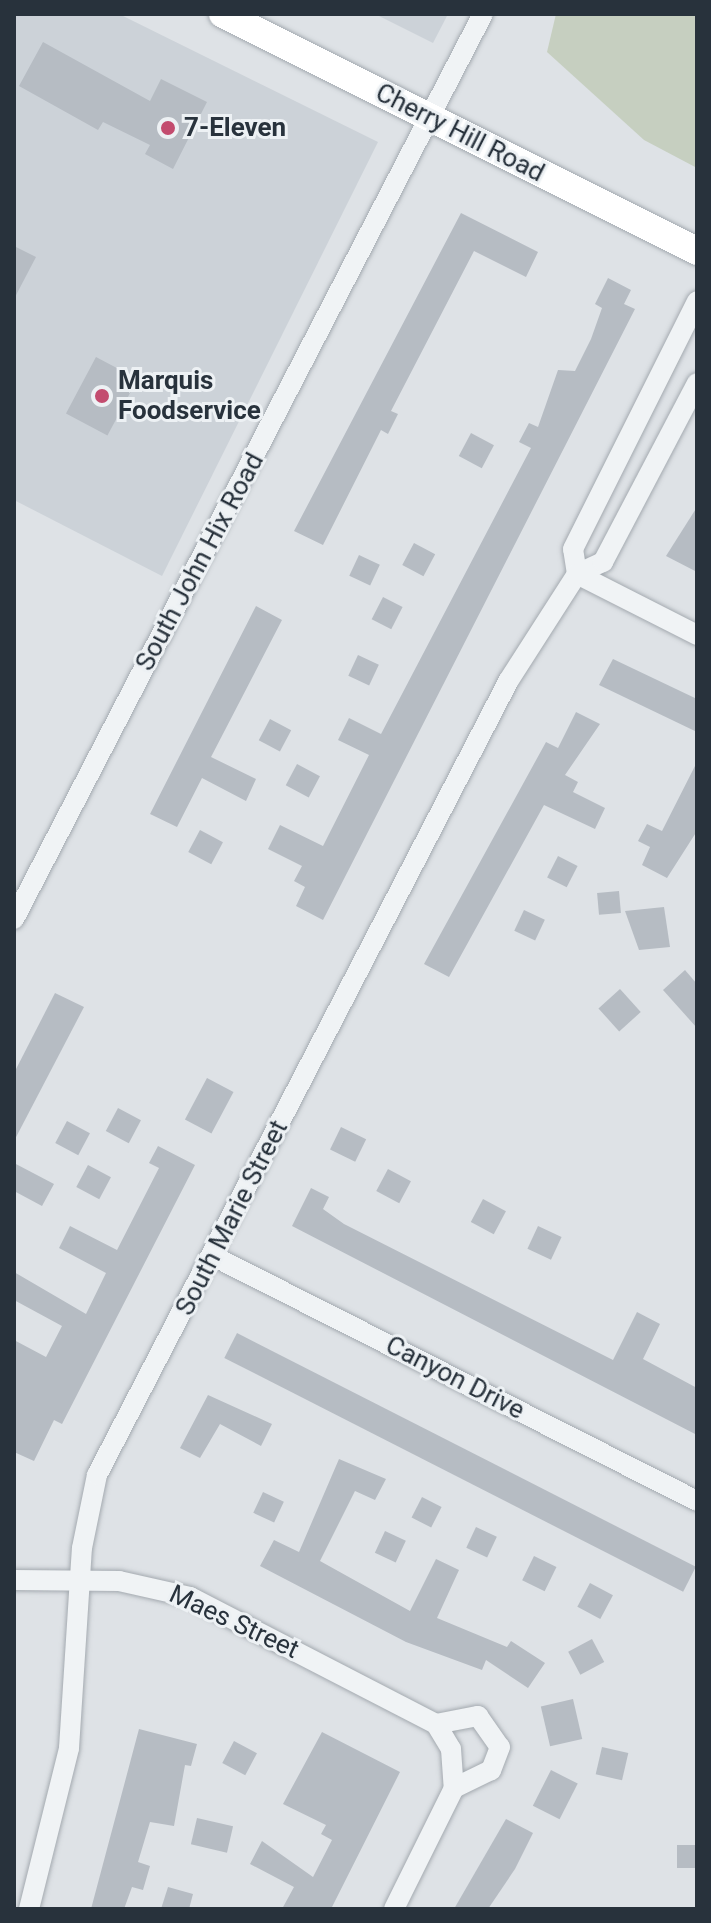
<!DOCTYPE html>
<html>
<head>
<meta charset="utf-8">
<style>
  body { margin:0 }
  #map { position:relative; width:711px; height:1923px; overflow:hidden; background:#dee2e6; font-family:Roboto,sans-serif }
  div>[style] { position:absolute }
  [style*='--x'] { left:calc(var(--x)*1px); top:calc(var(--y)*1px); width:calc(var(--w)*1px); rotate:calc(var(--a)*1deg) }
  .built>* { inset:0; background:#ccd2d8 }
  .green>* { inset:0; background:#c6cfc0 }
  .building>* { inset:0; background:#b6bcc3; transform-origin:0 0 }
  .roads { filter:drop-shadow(0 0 2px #a4aab0) drop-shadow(0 0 2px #a4aab0) }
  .street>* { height:20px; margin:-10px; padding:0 10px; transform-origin:10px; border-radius:10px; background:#f0f3f5 }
  .secondary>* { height:28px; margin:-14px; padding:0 14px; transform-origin:14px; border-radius:14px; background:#fff }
  .dots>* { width:22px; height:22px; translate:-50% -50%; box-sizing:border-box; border:4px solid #edf1f4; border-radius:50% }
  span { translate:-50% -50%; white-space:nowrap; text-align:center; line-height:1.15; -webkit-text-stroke:6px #edf1f4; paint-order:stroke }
  .poi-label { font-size:26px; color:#28323c; font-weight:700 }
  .left { translate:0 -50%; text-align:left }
  .street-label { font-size:26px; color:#28323c }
  .frame { position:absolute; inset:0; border:16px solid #28323c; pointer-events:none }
</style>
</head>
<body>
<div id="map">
  <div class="built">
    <i style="clip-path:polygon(14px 14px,119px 14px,378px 142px,162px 576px,14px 500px)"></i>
    <i style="clip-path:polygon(375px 14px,448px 14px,433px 43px)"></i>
  </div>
  <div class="green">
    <i style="clip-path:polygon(556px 14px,697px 14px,697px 168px,644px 140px,547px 52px)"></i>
  </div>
  <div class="building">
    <i style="clip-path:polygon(43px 42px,150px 101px,161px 79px,207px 102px,173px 169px,145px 154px,150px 145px,103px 122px,98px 130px,19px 86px)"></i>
    <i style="clip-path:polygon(461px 213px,538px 252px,526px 277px,474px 251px,391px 411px,398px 414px,388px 434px,381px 430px,323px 545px,294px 531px)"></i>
    <i style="clip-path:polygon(14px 246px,36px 257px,14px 299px)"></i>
    <i style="clip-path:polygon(608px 278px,631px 290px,624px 304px,635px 309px,323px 920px,296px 906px,305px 887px,294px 881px,302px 866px,268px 849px,280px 825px,323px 846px,369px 755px,338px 740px,349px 718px,381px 734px,531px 448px,519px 442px,529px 423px,538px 427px,558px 370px,575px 371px,591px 339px,602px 308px,595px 304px)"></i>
    <i style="left:96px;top:357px;width:47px;height:64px;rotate:28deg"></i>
    <i style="left:471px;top:433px;width:26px;height:26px;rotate:28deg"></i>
    <i style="clip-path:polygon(697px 507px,697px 572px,666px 556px)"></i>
    <i style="left:414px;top:543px;width:24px;height:25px;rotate:28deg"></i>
    <i style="left:359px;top:555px;width:23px;height:23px;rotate:25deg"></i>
    <i style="left:383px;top:597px;width:22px;height:25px;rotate:27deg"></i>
    <i style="clip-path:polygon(256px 606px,282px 620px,211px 757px,256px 779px,246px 801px,202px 778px,177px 827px,150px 814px)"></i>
    <i style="left:358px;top:655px;width:23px;height:23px;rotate:25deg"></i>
    <i style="clip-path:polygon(613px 659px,697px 699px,697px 732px,599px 685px)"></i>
    <i style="clip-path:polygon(576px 712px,600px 724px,565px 775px,578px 782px,573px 792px,605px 808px,595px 829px,544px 805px,449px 977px,424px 964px,546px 742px,558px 748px)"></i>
    <i style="left:270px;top:719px;width:24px;height:24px;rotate:28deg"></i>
    <i style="clip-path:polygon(697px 762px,697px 831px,667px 878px,642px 865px,650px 847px,638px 841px,647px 824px,662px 831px)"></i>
    <i style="left:297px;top:764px;width:26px;height:24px;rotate:28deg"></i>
    <i style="left:200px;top:830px;width:26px;height:25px;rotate:28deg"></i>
    <i style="left:558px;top:856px;width:22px;height:24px;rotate:27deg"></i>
    <i style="left:619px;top:891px;width:22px;height:22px;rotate:85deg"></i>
    <i style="clip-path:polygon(664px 907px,670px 947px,639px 950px,625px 911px)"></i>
    <i style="left:524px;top:910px;width:23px;height:23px;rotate:25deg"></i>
    <i style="clip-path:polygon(685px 970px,697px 984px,697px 1028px,663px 990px)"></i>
    <i style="left:620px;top:989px;width:31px;height:29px;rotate:48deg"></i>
    <i style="clip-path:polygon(55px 993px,84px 1007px,14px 1141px,14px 1073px)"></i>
    <i style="left:207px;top:1078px;width:30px;height:47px;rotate:28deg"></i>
    <i style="left:118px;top:1108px;width:26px;height:26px;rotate:28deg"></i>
    <i style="left:67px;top:1121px;width:26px;height:25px;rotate:28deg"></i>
    <i style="left:341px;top:1127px;width:28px;height:25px;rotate:26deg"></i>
    <i style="clip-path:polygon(158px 1146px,195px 1165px,62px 1424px,54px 1420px,34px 1461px,14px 1452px,14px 1340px,46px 1357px,62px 1326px,14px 1300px,14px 1272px,86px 1314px,106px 1273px,59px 1248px,70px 1226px,117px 1250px,159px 1168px,149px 1163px)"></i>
    <i style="clip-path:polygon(14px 1163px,54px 1184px,42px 1206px,14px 1191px)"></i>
    <i style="left:88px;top:1165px;width:26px;height:25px;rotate:28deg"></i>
    <i style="left:388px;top:1169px;width:26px;height:25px;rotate:28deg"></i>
    <i style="clip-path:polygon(311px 1188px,329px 1197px,323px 1209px,344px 1224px,613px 1360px,637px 1312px,660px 1324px,643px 1359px,697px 1388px,697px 1435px,292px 1226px)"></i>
    <i style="left:483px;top:1199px;width:26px;height:26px;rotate:28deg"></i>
    <i style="left:538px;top:1226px;width:26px;height:25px;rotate:25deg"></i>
    <i style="left:237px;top:1333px;width:515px;height:28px;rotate:27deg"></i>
    <i style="clip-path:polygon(208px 1395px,272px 1424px,261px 1446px,220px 1424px,200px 1458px,180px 1448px)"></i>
    <i style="clip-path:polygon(339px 1459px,386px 1479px,375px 1500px,355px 1491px,320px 1561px,410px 1611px,436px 1559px,459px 1570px,437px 1618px,507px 1647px,511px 1641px,545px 1663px,528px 1688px,486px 1660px,482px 1670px,406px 1642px,260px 1566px,274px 1540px,299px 1552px)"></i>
    <i style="left:263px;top:1492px;width:23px;height:23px;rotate:25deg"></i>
    <i style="left:422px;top:1497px;width:22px;height:23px;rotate:27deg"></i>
    <i style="left:476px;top:1527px;width:23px;height:23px;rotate:25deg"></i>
    <i style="left:385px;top:1531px;width:23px;height:24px;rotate:25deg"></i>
    <i style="left:534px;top:1556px;width:25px;height:27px;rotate:26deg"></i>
    <i style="left:590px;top:1583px;width:26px;height:27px;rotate:28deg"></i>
    <i style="left:592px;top:1639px;width:26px;height:27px;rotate:62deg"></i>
    <i style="left:573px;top:1699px;width:41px;height:33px;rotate:77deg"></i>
    <i style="clip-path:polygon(139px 1729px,197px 1744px,191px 1766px,185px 1765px,174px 1826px,150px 1822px,138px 1862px,150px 1866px,143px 1890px,132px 1887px,124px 1909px,91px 1909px)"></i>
    <i style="clip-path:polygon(322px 1732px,400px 1772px,331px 1909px,282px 1909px,294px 1887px,250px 1864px,262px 1841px,313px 1877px,332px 1840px,321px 1834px,326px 1825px,283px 1804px)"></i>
    <i style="left:234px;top:1741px;width:26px;height:25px;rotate:28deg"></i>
    <i style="left:602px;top:1747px;width:27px;height:28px;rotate:13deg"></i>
    <i style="left:551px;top:1770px;width:30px;height:40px;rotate:27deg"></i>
    <i style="left:197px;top:1818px;width:37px;height:27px;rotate:13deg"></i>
    <i style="clip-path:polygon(506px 1819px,533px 1833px,515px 1869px,488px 1909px,454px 1909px)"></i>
    <i style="left:677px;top:1845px;width:20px;height:23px"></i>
    <i style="clip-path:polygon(168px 1887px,193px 1894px,189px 1909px,161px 1909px)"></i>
  </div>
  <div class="roads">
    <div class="street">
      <i style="--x:577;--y:574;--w:25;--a:-99"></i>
      <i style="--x:573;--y:549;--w:277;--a:-63.4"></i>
      <i style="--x:577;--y:574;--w:135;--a:26.9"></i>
      <i style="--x:14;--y:919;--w:1019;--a:-62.61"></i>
      <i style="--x:213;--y:1256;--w:542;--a:26.85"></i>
      <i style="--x:14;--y:1580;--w:105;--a:0.5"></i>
      <i style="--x:119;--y:1581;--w:73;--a:12.7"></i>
      <i style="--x:190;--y:1597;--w:277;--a:27.3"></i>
      <i style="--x:436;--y:1724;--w:29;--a:59"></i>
      <i style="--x:451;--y:1749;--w:39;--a:86"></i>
      <i style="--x:454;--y:1788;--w:135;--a:116.4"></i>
      <i style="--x:436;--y:1724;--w:43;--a:-10.8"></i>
      <i style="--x:478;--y:1716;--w:38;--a:55"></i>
      <i style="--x:500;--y:1747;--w:25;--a:111"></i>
      <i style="--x:491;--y:1770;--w:41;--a:154.1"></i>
      <i style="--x:29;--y:1909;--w:166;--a:-76"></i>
      <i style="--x:69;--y:1748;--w:200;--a:-86.3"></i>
      <i style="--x:82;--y:1548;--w:75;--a:-78.4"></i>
      <i style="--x:97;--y:1475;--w:895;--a:-62.61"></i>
      <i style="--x:509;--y:680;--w:126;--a:-57.3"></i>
      <i style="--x:577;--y:574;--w:29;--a:-25"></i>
      <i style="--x:603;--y:562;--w:202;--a:-62.3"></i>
    </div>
    <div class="secondary">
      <i style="--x:223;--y:14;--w:530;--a:26.57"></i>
    </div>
  </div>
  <div class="dots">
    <i style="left:168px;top:128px;background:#c34c6f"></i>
    <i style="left:102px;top:396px;background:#c34c6f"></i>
  </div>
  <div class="poi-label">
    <span class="left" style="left:184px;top:128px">7-Eleven</span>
    <span class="left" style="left:118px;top:396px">Marquis<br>Foodservice</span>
  </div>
  <div class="street-label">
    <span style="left:460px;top:133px;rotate:27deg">Cherry Hill Road</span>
    <span style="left:200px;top:562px;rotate:-62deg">South John Hix Road</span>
    <span style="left:232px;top:1218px;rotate:-63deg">South Marie Street</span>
    <span style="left:455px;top:1378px;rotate:27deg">Canyon Drive</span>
    <span style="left:234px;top:1622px;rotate:25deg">Maes Street</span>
  </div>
  <div class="frame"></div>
</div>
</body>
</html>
